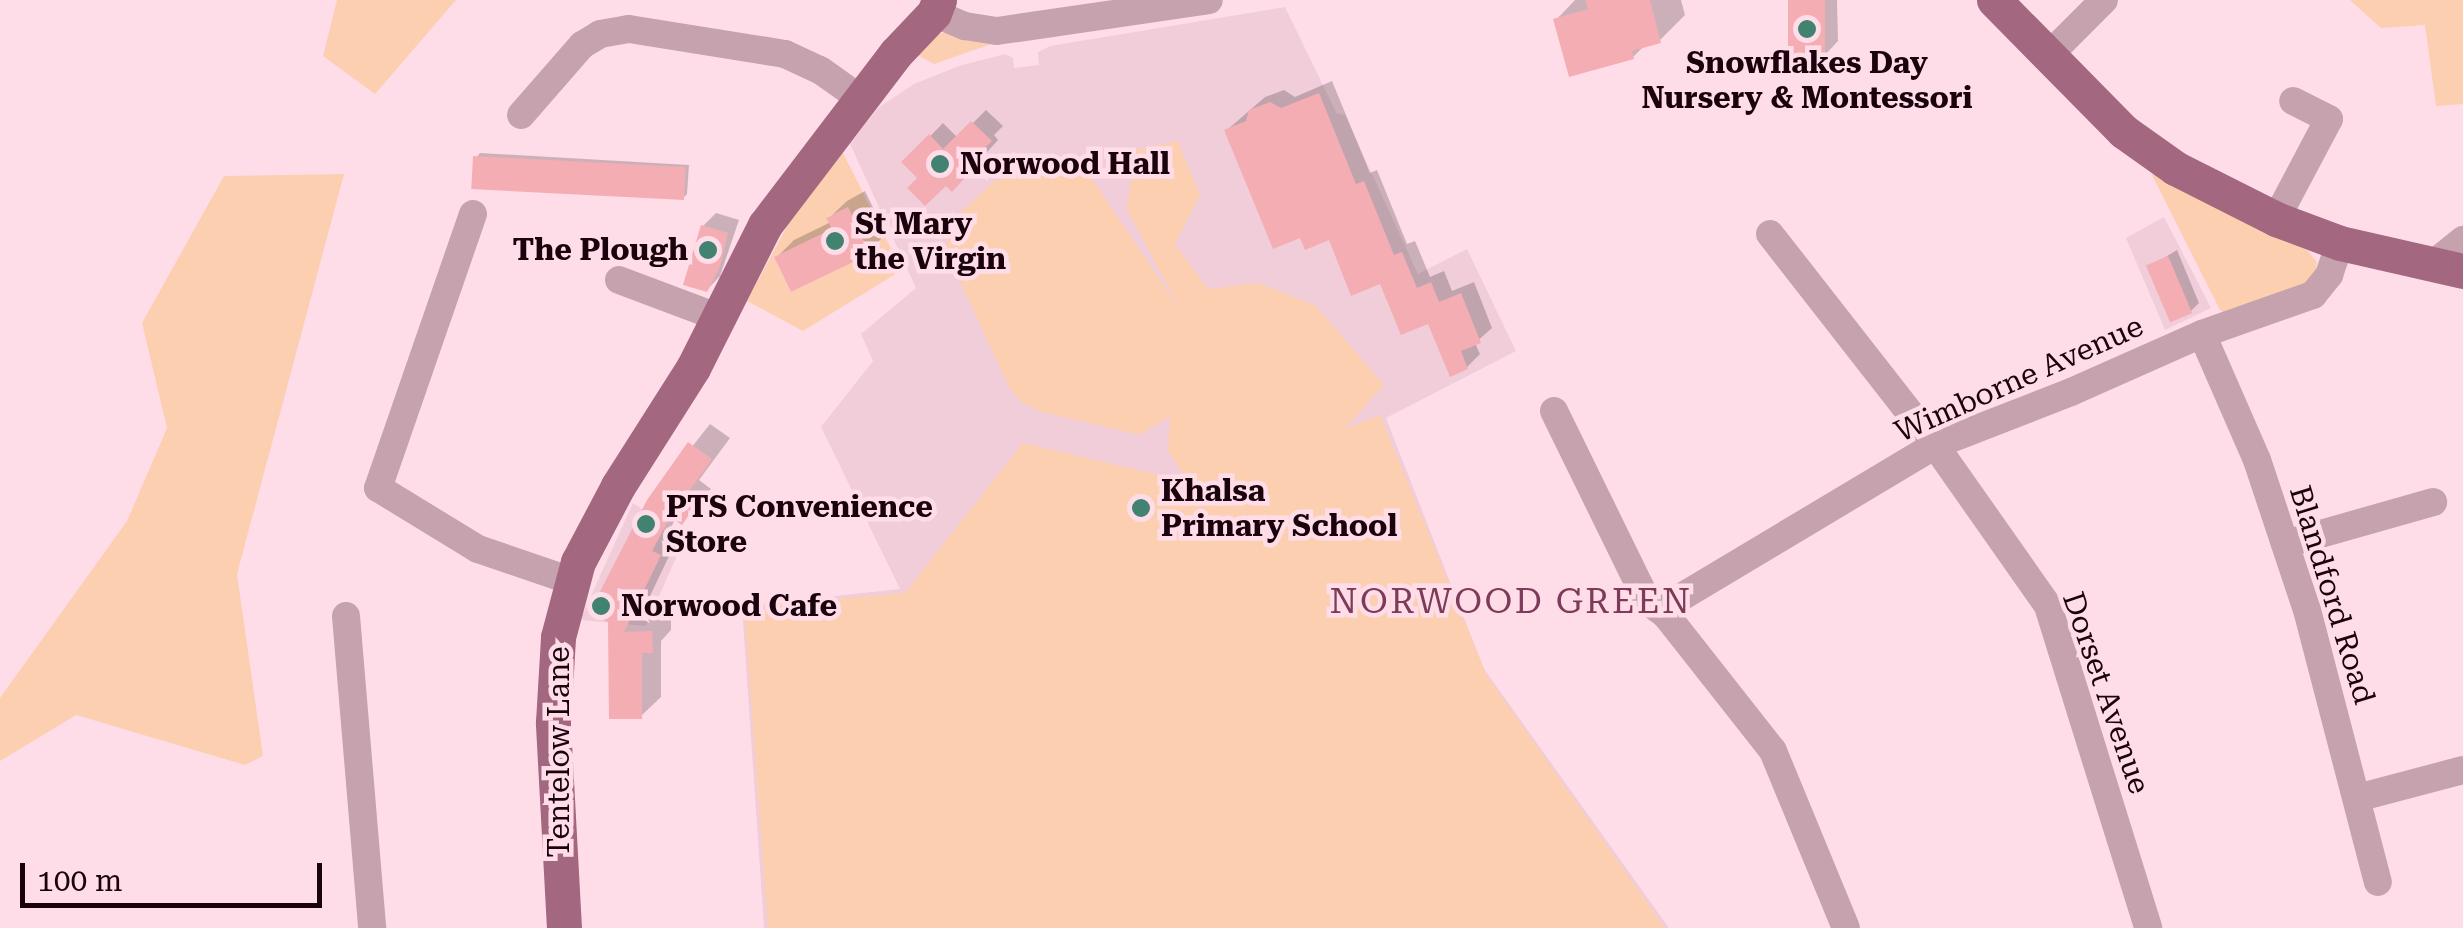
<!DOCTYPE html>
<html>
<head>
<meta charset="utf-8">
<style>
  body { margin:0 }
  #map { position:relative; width:2463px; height:928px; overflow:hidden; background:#fedde9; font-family:"Roboto Serif",serif }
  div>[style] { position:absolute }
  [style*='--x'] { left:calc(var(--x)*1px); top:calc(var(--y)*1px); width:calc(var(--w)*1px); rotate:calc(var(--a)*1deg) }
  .built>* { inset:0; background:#f0cdd9 }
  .green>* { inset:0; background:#fccfb1 }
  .shadow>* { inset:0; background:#0003 }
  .building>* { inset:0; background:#f4adb2; transform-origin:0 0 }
  .minor>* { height:28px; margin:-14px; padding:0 14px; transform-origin:14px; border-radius:14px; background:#c5a2ae }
  .major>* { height:35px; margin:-17.5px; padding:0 17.5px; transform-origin:17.5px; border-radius:17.5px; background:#a3677f }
  .dots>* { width:28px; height:28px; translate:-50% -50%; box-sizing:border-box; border:5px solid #fedde9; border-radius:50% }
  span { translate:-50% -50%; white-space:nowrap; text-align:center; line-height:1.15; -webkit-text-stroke:9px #fedde9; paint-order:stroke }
  .poi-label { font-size:30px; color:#1a030d; font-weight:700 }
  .left { translate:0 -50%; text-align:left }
  .right { translate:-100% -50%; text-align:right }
  .street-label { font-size:30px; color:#1a030d }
  .quarter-label { font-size:35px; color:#7d3b57; letter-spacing:2.5px }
  .scale { position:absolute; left:20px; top:863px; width:302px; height:45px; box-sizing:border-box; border:5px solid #1a030d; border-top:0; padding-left:12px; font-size:30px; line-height:35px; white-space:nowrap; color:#1a030d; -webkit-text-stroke:8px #fedde9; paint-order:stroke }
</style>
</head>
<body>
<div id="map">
  <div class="built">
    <i style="clip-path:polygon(1285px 7px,1337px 114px,1345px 115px,1418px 274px,1467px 249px,1516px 351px,1386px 418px,1484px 669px,1669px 928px,764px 928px,742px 606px,900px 589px,821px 427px,873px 361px,861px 334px,916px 288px,850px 144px,878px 108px,914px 84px,959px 66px,1005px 54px,1013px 58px,1014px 68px,1039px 65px,1038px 52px,1050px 46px)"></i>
    <i style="clip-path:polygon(2164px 217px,2211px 308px,2165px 330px,2126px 238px)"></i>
    <i style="clip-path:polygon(633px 503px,653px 516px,679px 551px,646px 626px,580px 620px)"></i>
  </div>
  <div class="green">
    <i style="clip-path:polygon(337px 0,456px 0,375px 94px,323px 56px)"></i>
    <i style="clip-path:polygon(2350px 0,2463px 0,2463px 104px,2436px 106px,2425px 25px,2381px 28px)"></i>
    <i style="clip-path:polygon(943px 33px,959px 34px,1000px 41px,934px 64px,914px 53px,932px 35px)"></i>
    <i style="clip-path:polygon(1178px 141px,1200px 195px,1175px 244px,1208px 289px,1259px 283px,1316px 306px,1384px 385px,1345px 429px,1380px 415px,1487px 676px,1665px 928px,768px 928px,744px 607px,905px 593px,1023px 443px,1189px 482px,1168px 451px,1170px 416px,1139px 435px,1042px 412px,1023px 403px,1010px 389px,947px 253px,947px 236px,956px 217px,993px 182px,1041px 162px,1070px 161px,1090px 176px,1179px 308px,1127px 209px,1135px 150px)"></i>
    <i style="clip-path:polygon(evenodd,842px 151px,902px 270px,803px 331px,747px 301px,798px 206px,842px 151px,848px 207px,870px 254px,791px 292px,774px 257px,832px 229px,827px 217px,848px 207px)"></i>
    <i style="clip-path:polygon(2156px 172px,2308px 251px,2317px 262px,2315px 275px,2304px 285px,2226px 314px,2220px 310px,2152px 175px)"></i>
    <i style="clip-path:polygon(344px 174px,237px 574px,263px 756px,245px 765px,76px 715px,0 761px,0 698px,127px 521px,167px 428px,142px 323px,224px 176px)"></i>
  </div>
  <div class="shadow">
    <i style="clip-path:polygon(1575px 0,1681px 0,1685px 15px,1660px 40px,1646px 44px,1633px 57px,1556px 20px)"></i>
    <i style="clip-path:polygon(1790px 0,1837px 0,1838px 41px,1825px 55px)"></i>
    <i style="clip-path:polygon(1332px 81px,1370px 173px,1377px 170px,1407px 244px,1415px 241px,1430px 277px,1444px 271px,1452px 291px,1474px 282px,1492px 328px,1475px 343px,1480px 354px,1467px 367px,1429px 321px,1330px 237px,1227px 130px,1265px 97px,1284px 90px,1295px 97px)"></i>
    <i style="clip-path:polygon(986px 110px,1003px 126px,994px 135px,998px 140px,965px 176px,946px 182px,921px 178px,905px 162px,943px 123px,958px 138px)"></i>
    <i style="clip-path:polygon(480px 153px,689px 165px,687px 194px,683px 198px,476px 158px)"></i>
    <i style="clip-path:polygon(865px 191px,886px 234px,869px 251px,792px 289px,777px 257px,794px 240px,831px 222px,829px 218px,847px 201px)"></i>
    <i style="clip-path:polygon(716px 213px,739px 220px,720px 276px,707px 290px,703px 226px)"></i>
    <i style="clip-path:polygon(2177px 250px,2199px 303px,2191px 311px,2149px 267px)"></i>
    <i style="clip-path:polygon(710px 424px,730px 438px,699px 480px,711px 489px,682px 522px,676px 518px,669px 531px,679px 535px,642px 613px,671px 613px,671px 630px,661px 641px,661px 697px,641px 716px,611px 621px,649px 501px)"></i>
  </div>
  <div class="building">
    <i style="clip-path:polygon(1585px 0,1650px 0,1661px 43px,1632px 51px,1634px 59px,1569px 77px,1553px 19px,1588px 9px)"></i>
    <i style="left:1788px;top:0;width:37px;height:58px"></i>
    <i style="clip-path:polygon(1319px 93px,1356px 184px,1364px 181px,1394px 255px,1402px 252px,1417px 288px,1431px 282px,1439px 302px,1461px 293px,1481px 343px,1461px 351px,1468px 369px,1450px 377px,1428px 324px,1401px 335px,1380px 284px,1351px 296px,1329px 240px,1305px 250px,1300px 238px,1273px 249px,1224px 130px,1246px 121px,1249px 110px,1270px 102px,1281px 108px)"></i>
    <i style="clip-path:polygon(971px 121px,992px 141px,983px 150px,987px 154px,952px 192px,946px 186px,925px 206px,907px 188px,917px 178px,901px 162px,929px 134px,943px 149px)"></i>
    <i style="left:473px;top:156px;width:213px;height:33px;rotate:3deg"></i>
    <i style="clip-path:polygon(848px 207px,870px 254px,791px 292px,774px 257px,832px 229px,826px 218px)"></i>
    <i style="clip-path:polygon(701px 225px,728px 233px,720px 267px,707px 292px,683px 285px)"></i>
    <i style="left:2168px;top:256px;width:62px;height:24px;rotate:67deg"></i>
    <i style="clip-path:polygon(688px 442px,712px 459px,682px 501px,693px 509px,682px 525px,670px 517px,652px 551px,661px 555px,624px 632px,652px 631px,653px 653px,642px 653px,642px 719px,609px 719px,608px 622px,589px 613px,647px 500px)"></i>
  </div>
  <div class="minor">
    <i style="--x:934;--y:13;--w:34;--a:23"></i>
    <i style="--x:965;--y:26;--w:32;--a:9"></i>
    <i style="--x:997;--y:31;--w:214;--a:-8.3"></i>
    <i style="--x:2048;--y:56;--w:79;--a:-45"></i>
    <i style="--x:521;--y:115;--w:93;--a:-48.9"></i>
    <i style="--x:582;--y:45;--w:21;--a:-31"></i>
    <i style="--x:600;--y:34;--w:29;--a:-10"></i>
    <i style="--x:629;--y:29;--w:158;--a:9.1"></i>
    <i style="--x:785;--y:54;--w:38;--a:25"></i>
    <i style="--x:820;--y:70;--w:50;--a:35.3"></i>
    <i style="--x:473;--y:214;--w:290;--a:109.1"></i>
    <i style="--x:378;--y:488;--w:117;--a:31.4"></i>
    <i style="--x:478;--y:549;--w:99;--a:18.8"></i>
    <i style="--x:2276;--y:219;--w:113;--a:-62.1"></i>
    <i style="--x:2329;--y:119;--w:40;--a:-153.4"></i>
    <i style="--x:1770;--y:234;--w:268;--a:52"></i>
    <i style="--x:1935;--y:445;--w:197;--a:54.9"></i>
    <i style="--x:2048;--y:606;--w:337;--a:72.7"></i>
    <i style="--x:2432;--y:265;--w:40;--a:-39"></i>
    <i style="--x:619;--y:280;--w:108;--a:20.6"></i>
    <i style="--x:2202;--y:334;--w:137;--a:66.4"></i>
    <i style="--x:2257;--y:460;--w:158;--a:71.6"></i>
    <i style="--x:2307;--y:610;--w:281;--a:75.4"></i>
    <i style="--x:1554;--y:411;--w:212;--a:63.9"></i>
    <i style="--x:1647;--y:601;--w:24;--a:36"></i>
    <i style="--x:1666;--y:615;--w:173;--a:51.8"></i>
    <i style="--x:1773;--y:751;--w:191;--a:67.6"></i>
    <i style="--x:2285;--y:544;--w:154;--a:-15.8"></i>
    <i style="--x:1666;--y:615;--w:20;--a:-53"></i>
    <i style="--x:1678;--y:599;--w:300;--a:-30.9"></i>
    <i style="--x:1935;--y:445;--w:146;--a:-21.3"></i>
    <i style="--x:2071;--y:392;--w:143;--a:-23.9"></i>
    <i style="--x:2202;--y:334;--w:118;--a:-19.4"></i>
    <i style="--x:2313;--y:295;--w:26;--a:-51"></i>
    <i style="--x:2329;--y:275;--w:34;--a:-71"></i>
    <i style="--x:346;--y:616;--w:313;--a:85.2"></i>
    <i style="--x:2357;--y:798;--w:110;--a:-14.8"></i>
  </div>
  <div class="major">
    <i style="--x:1994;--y:0;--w:184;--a:45.4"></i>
    <i style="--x:2123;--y:131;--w:64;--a:35.4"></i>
    <i style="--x:2175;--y:168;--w:113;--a:26.8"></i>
    <i style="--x:2276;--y:219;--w:68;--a:20.6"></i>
    <i style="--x:2340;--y:243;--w:126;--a:12.8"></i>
    <i style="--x:564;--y:928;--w:206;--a:-93.1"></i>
    <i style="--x:553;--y:722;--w:85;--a:-86.6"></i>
    <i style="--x:558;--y:637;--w:78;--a:-75.1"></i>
    <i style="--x:578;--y:562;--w:86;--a:-62.2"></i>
    <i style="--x:618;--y:486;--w:140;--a:-57.6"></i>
    <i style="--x:693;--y:368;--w:160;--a:-63.3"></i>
    <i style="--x:765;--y:225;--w:216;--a:-52.7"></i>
    <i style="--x:896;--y:53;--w:55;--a:-46.5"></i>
    <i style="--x:934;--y:13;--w:14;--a:-69"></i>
  </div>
  <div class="dots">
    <i style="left:1807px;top:29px;background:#418271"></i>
    <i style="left:940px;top:164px;background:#418271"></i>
    <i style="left:835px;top:241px;background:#418271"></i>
    <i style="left:708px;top:250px;background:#418271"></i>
    <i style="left:1141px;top:508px;background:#418271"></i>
    <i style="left:646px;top:524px;background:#418271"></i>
    <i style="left:601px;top:606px;background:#418271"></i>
  </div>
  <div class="poi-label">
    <span style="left:1807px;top:80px">Snowflakes Day<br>Nursery &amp; Montessori</span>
    <span class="left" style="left:960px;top:164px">Norwood Hall</span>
    <span class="left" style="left:855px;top:241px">St Mary<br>the Virgin</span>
    <span class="right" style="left:688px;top:250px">The Plough</span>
    <span class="left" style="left:1161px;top:508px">Khalsa<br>Primary School</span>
    <span class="left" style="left:666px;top:524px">PTS Convenience<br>Store</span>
    <span class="left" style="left:621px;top:606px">Norwood Cafe</span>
  </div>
  <div class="street-label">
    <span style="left:2019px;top:379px;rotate:-24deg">Wimborne Avenue</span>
    <span style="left:2332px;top:595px;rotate:73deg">Blandford Road</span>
    <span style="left:2106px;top:693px;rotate:71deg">Dorset Avenue</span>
    <span style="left:559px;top:752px;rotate:-90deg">Tentelow Lane</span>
  </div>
  <div class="quarter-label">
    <span style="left:1511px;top:602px">NORWOOD GREEN</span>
  </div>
  <div class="scale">100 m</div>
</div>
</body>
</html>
